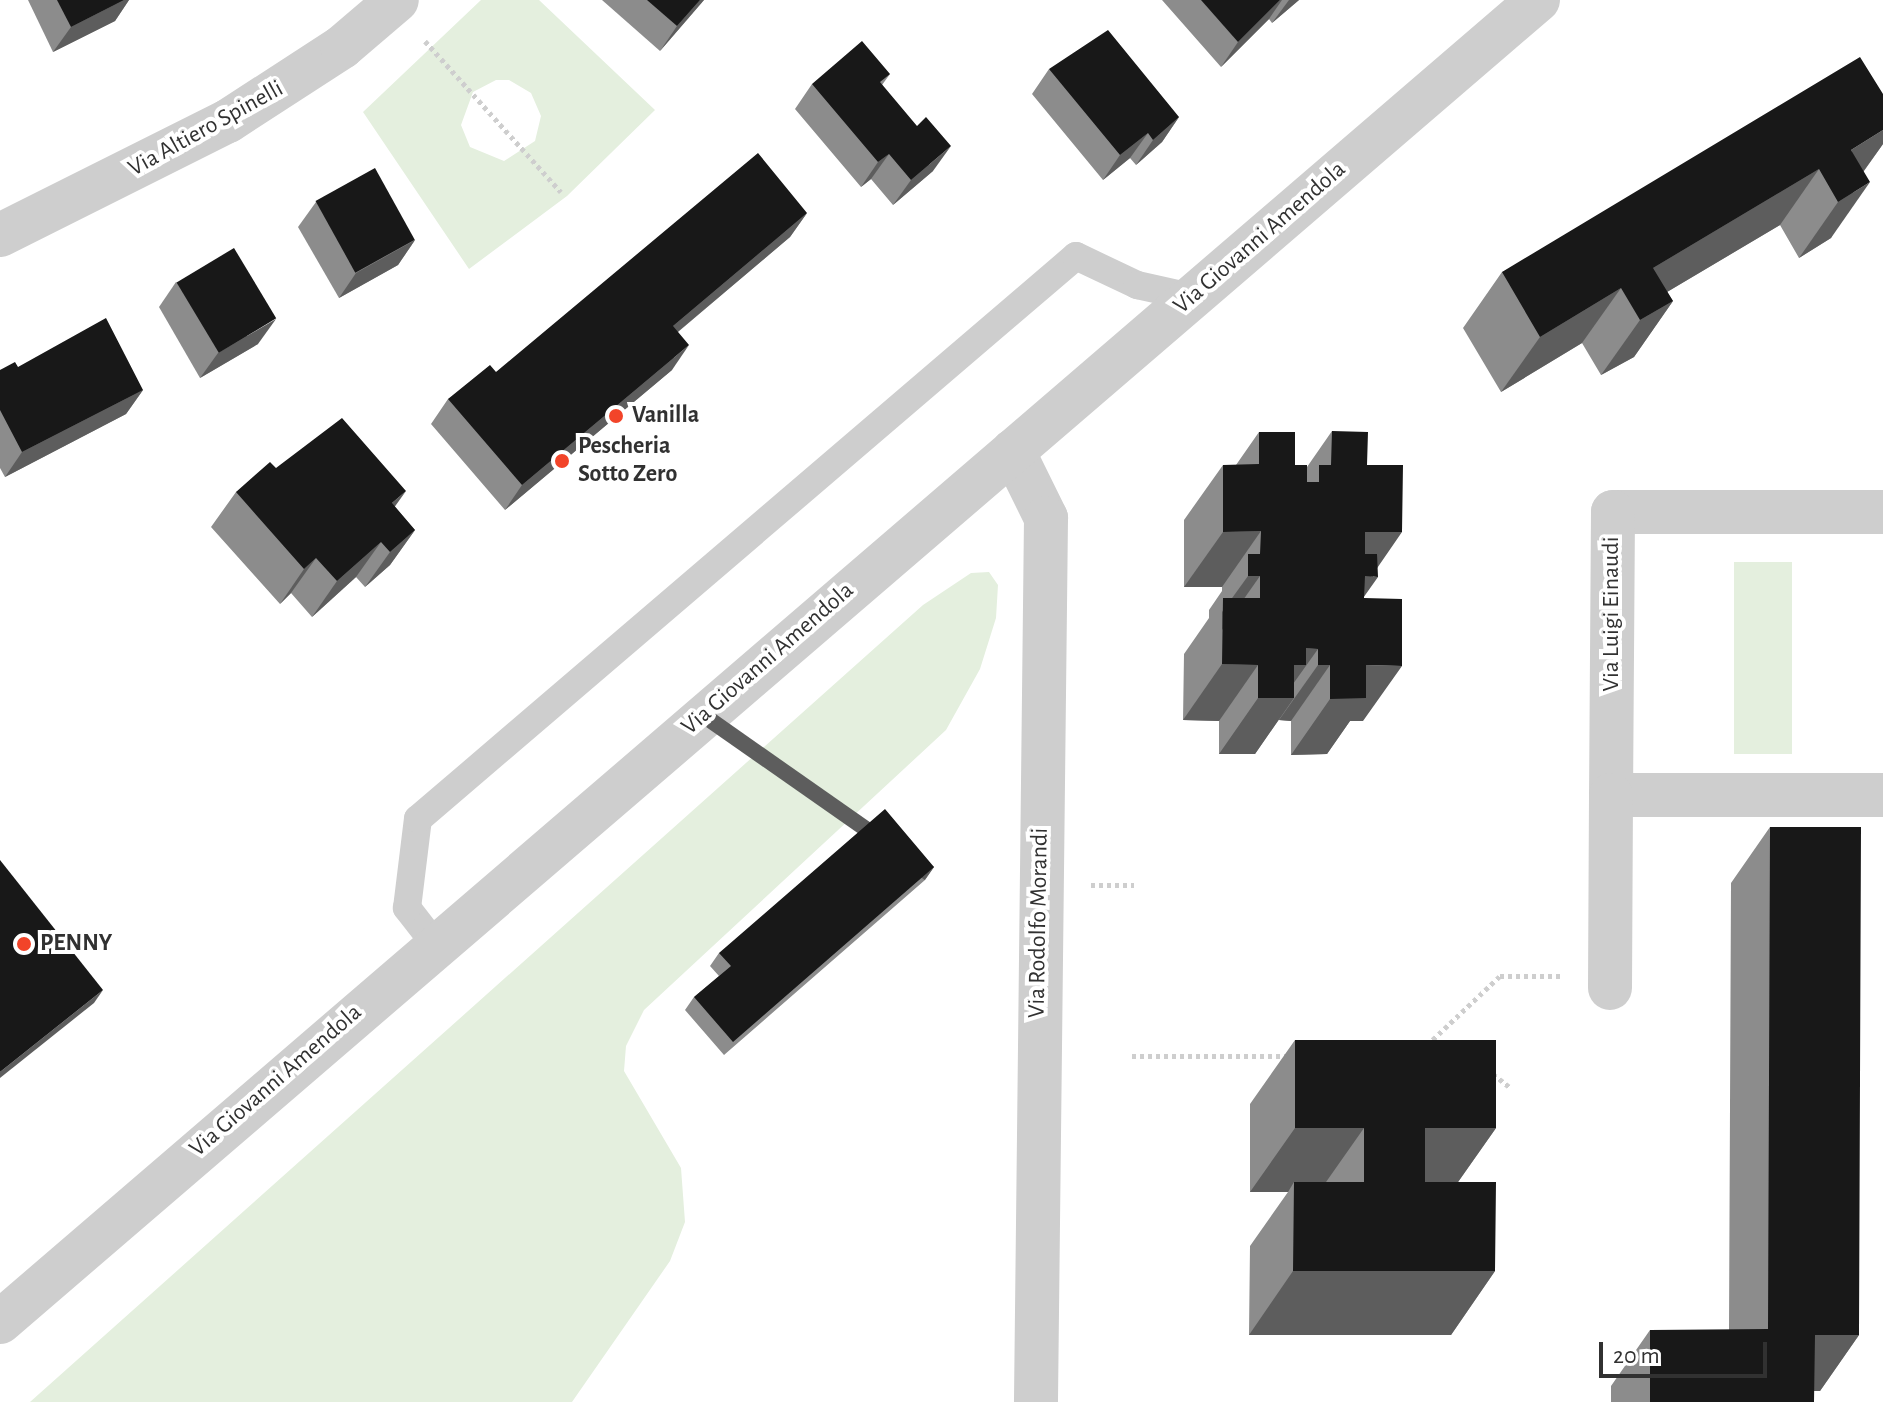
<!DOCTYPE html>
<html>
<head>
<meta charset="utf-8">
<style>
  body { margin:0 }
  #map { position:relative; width:1883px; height:1402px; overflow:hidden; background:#fff; font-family:"Alegreya Sans",sans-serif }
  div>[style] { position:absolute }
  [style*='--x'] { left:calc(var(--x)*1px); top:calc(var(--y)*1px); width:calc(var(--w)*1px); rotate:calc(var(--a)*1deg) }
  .green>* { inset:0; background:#e4efde; transform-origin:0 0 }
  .path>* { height:5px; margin-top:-2.5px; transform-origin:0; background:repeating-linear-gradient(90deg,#cecece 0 4px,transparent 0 8px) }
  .service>* { height:28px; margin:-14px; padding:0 14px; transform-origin:14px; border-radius:14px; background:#cecece }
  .minor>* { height:44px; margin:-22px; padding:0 22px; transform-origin:22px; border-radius:22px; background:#cecece }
  .tertiary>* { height:44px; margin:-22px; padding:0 22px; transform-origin:22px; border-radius:22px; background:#cecece }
  .wall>* { inset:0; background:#8c8c8c }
  .shaded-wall>* { inset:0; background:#5d5d5d; transform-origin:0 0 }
  .building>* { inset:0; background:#181818; transform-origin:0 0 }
  .dots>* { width:22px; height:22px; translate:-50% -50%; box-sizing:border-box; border:4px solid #fff; border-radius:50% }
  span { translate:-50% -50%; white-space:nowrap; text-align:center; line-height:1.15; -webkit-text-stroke:8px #fff; paint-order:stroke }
  .street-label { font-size:24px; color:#313131 }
  .poi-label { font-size:24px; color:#313131; font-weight:700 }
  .left { translate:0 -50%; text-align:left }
  .scale { position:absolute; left:1599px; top:1342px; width:168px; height:36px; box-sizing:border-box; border:4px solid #313131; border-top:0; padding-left:10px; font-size:24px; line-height:28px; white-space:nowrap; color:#313131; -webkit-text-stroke:6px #fff; paint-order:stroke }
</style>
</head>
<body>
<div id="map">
  <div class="green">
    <i style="clip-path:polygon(evenodd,481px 0,539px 0,655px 110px,567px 196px,469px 269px,363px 112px,481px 0,496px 80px,509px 80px,531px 93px,541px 116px,535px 141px,504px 161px,470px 147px,461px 125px,473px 92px,496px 80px)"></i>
    <i style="left:1734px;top:562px;width:58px;height:192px"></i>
    <i style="clip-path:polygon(989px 572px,998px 585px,996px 618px,980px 669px,946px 730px,644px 1010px,626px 1046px,624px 1071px,681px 1168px,685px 1222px,670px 1261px,572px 1402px,30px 1402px,923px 605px,971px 573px)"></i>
  </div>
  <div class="path">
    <i style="--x:425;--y:41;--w:203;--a:48"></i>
    <i style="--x:1091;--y:885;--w:43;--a:0"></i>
    <i style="--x:1427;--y:1045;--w:100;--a:-43.4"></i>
    <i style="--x:1500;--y:976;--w:61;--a:0"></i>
    <i style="--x:1132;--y:1056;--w:157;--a:0"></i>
    <i style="--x:1493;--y:1074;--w:23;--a:38"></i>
  </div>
  <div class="service">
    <i style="--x:435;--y:944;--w:46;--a:-127.9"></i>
    <i style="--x:407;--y:908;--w:90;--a:-83"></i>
    <i style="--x:418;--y:819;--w:866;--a:-40.55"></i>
    <i style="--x:1076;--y:256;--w:68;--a:25.4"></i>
    <i style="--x:1137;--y:285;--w:55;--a:12.5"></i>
  </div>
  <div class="minor">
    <i style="--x:0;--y:235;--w:255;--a:-26.6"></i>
    <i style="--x:228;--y:121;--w:136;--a:-33"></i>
    <i style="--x:342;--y:47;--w:72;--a:-40.5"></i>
    <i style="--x:1013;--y:451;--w:75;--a:63.8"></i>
    <i style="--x:1046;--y:518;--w:884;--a:90.65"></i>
    <i style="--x:1883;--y:512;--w:270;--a:180"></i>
    <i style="--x:1613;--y:512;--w:283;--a:90.4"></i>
    <i style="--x:1611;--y:795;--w:272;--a:0"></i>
    <i style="--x:1610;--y:988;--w:193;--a:-89.7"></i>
  </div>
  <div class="tertiary">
    <i style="--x:0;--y:1322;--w:2028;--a:-40.68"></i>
  </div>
  <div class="wall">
    <i style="clip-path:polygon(28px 0,129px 0,115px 21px,53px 52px)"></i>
    <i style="clip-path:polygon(602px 0,704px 0,660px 51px)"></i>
    <i style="clip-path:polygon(1162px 0,1299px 0,1272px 23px,1269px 19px,1221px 67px)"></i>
    <i style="clip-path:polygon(1049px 69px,1179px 117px,1162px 142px,1136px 165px,1130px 158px,1103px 180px,1032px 94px)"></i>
    <i style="clip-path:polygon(890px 74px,882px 85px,933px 171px,893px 205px,871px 179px,861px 187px,795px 109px,812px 84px)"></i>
    <i style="clip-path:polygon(1883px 144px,1864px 171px,1831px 238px,1799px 258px,1780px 225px,1667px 292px,1673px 301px,1634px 357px,1601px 375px,1582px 343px,1501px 392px,1463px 328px,1502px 272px)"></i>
    <i style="clip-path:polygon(316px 202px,415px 240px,398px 265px,339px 298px,298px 227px)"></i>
    <i style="clip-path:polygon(807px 213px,790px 237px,678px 332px,672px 370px,505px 510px,431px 424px,448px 399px,496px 372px)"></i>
    <i style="clip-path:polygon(176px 282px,258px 344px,200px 378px,159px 307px)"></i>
    <i style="clip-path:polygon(18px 367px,143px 390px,126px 414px,5px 477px,0 468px,0 370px)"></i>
    <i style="clip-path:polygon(1332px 431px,1367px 465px,1377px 568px,1364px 596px,1363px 721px,1350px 721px,1327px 754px,1291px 755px,1291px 721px,1279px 720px,1279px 719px,1255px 754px,1219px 754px,1219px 721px,1183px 720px,1184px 654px,1209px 618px,1209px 610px,1222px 591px,1222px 587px,1184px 587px,1184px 520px,1223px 465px,1236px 465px,1259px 432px,1295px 465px,1307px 467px)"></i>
    <i style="clip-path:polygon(276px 468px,395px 507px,415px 530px,390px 565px,365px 587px,356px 577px,312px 617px,291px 593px,280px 604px,211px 527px,236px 492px)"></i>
    <i style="clip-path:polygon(1770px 827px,1859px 1335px,1820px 1391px,1814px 1391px,1814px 1402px,1611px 1402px,1611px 1386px,1650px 1330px,1729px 1330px,1731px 883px)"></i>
    <i style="clip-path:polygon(934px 867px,925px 880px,724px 1055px,685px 1010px,694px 997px,719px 976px,710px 966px,719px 953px)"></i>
    <i style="clip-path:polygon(1295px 1040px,1496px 1128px,1458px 1182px,1495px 1271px,1451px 1335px,1249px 1335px,1250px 1246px,1288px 1192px,1250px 1192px,1250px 1104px)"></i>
  </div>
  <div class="shaded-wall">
    <i style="clip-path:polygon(124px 0,129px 0,115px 21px,53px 52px,71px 27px)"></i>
    <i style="clip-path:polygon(700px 0,704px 0,660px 51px,677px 26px)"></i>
    <i style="clip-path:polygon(1280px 0,1282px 0,1269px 19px,1221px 67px,1238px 42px)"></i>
    <i style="clip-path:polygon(1289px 0,1299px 0,1272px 23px)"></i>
    <i style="clip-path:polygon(1179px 117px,1162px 142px,1136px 165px,1153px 140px)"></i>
    <i style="clip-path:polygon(1883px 130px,1883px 144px,1860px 176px,1851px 150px)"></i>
    <i style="clip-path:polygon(1148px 133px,1130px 158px,1103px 180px,1120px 155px)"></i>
    <i style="clip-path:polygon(951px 146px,933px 171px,893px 205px,911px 180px)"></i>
    <i style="clip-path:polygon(889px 154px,871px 179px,861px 187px,878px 162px)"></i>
    <i style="clip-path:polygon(1819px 169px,1780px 225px,1635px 311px,1653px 268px)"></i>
    <i style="clip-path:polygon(1870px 182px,1831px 238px,1799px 258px,1838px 202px)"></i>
    <i style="clip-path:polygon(807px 213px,790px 237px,655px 351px,673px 326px)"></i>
    <i style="clip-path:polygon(415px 240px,398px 265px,339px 298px,356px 273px)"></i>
    <i style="clip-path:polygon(1621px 288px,1582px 343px,1501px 392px,1540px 337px)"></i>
    <i style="clip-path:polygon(1673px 301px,1634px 357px,1601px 375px,1640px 320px)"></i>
    <i style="clip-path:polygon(276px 319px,258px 344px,200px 378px,218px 353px)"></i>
    <i style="clip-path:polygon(689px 345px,672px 370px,505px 510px,522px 485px)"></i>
    <i style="clip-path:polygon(143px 390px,126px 414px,5px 477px,22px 452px)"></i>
    <i style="clip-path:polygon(406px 491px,381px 526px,392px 503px)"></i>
    <i style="clip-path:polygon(415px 530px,390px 565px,365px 587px,390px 552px)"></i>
    <i style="clip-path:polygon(1261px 531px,1222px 587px,1184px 587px,1223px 532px)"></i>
    <i style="clip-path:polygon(1365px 532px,1402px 532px,1371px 577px,1378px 577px,1339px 632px)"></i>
    <i style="clip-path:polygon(381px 542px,356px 577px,312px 617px,337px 581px)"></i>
    <i style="clip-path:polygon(316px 558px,291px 593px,280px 604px,304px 569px)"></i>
    <i style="clip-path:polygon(1248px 576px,1260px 576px,1222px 630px,1222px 612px)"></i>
    <i style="clip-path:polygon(1306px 648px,1318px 649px,1283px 698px,1294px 698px,1255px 754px,1219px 754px,1258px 698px)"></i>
    <i style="clip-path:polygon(1222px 664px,1258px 665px,1219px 721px,1183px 720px)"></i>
    <i style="clip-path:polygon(1318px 665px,1330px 665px,1291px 721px,1279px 720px)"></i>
    <i style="clip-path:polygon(1366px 665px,1402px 666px,1363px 721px,1350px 721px,1327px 754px,1291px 755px,1330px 699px)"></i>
    <i style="left:934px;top:867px;width:16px;height:267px;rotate:125deg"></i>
    <i style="clip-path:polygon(103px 990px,94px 1003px,0 1078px,0 1072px)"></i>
    <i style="clip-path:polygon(1295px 1128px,1364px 1128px,1319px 1192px,1294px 1182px,1288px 1192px,1250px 1192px)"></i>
    <i style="clip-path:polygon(1425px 1128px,1496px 1128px,1451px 1192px,1380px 1192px)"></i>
    <i style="clip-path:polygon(1293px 1271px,1495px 1271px,1451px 1335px,1249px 1335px)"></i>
    <i style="clip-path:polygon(1815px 1335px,1859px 1335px,1820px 1391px,1776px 1391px)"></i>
  </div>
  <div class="building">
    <i style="clip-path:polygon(57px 0,124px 0,71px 27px)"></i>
    <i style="clip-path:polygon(647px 0,700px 0,677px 26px)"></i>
    <i style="clip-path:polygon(1201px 0,1280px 0,1238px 42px)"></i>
    <i style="clip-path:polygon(1108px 30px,1179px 117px,1153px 140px,1148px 133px,1120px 155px,1049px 69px)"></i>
    <i style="clip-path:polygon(862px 41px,890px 74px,880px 82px,917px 126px,926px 117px,951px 146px,911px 180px,889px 154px,878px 162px,812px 84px)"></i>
    <i style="clip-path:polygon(1860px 57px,1883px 94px,1883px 130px,1851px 150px,1870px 182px,1838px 202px,1819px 169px,1653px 268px,1673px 301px,1640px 320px,1621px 288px,1540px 337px,1502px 272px)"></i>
    <i style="clip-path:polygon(758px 153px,807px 213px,673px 326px,689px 345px,522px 485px,448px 399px,490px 365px,496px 372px)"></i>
    <i style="left:375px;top:168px;width:82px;height:68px;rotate:61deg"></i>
    <i style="left:234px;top:248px;width:82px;height:67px;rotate:59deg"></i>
    <i style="clip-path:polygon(106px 318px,143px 390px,22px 452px,0 410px,0 370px,15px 362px,18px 367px)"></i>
    <i style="clip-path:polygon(342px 418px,406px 491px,392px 503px,415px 530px,390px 552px,381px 542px,337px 581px,316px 558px,304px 569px,236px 492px,270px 462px,276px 468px)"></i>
    <i style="clip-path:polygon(1332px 431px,1368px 432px,1367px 465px,1403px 465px,1402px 532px,1365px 532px,1365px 554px,1377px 554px,1378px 577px,1365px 576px,1364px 598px,1402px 599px,1402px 666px,1366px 665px,1366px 698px,1330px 699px,1330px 665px,1318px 665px,1318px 649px,1306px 648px,1306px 665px,1294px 665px,1294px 698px,1258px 698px,1258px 665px,1222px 664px,1223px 598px,1260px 598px,1260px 576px,1248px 576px,1248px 554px,1260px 554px,1261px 531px,1223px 532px,1223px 465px,1259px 464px,1259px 432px,1295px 432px,1295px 465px,1307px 465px,1307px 482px,1319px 482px,1319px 465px,1331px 465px)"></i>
    <i style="clip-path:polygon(885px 809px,934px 867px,733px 1042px,694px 997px,731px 966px,719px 953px)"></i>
    <i style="clip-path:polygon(1770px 827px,1861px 827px,1859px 1335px,1815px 1335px,1814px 1402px,1650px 1402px,1650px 1330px,1768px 1329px)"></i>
    <i style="clip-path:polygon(0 860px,103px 990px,0 1072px)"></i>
    <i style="clip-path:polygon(1295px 1040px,1496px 1040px,1496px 1128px,1425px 1128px,1425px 1182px,1496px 1182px,1495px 1271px,1293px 1271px,1294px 1182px,1364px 1182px,1364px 1128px,1295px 1128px)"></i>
  </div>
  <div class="dots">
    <i style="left:616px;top:416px;background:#f24429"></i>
    <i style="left:562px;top:461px;background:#f24429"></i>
    <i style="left:24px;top:944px;background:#f24429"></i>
  </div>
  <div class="street-label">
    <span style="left:206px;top:129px;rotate:-29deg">Via Altiero Spinelli</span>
    <span style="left:1260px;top:238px;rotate:-41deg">Via Giovanni Amendola</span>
    <span style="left:1612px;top:614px;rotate:-90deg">Via Luigi Einaudi</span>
    <span style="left:768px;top:659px;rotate:-41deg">Via Giovanni Amendola</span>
    <span style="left:1039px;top:923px;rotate:-89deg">Via Rodolfo Morandi</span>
    <span style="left:276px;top:1081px;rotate:-41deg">Via Giovanni Amendola</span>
  </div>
  <div class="poi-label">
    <span class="left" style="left:632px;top:416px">Vanilla</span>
    <span class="left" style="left:578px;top:461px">Pescheria<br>Sotto Zero</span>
    <span class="left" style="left:40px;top:944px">PENNY</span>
  </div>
  <div class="scale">20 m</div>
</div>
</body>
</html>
